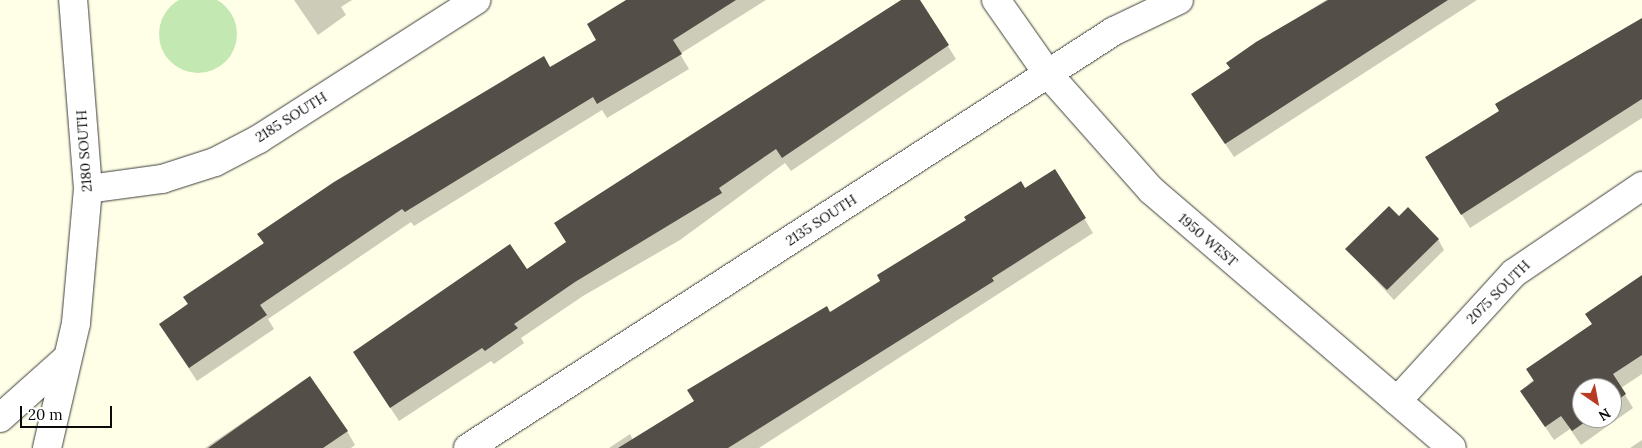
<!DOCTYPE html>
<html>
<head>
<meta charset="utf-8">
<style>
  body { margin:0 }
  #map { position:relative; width:1642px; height:448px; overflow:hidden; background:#ffffe7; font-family:Lora,serif }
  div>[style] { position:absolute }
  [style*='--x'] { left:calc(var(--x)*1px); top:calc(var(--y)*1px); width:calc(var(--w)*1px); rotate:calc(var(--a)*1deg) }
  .green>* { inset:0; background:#c3e8b2 }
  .round { border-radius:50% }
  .shadow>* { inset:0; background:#0003 }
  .building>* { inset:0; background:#534e47 }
  .roads { filter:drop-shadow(0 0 1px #3d3d3d) drop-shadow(0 0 1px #3d3d3d) }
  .minor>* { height:28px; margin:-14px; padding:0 14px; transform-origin:14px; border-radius:14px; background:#fff }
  span { translate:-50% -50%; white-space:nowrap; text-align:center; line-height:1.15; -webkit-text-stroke:5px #fff; paint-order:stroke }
  .street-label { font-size:14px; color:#0a0a0a }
  .north { position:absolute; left:1572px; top:378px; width:50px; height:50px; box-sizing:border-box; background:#fff; border:1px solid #9d9d9d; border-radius:50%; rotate:147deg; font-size:14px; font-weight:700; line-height:20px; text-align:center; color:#0a0a0a }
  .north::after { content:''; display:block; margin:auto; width:18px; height:22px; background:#b93a23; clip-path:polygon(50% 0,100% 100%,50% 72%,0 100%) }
  .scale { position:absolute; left:20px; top:406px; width:92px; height:22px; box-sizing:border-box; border:2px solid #0a0a0a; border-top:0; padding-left:6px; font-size:15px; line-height:18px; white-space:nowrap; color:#0a0a0a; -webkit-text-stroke:4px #fff; paint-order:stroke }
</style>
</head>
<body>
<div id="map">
  <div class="green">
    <i class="round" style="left:159px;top:-5px;width:78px;height:78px"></i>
  </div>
  <div class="shadow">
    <i style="clip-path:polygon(294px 0,352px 0,341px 7px,346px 15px,318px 35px)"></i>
    <i style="clip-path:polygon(629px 0,766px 0,680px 54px,689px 69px,607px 118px,602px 110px,414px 226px,411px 222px,268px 319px,274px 329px,197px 381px,160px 325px,264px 244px,259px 235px,598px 40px)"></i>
    <i style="clip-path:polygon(903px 0,919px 0,956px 59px,791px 171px,785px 163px,680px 240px,583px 296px,521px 338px,524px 343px,494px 364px,491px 361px,399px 421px,363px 366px,527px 271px)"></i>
    <i style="clip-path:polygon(1326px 0,1477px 0,1234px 157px,1192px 94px,1231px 68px,1257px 43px)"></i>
    <i style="clip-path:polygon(1642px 19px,1642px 118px,1470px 228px,1435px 171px)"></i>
    <i style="clip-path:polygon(1055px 170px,1093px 233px,759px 448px,609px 448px,630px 434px,633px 440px,695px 402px)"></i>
    <i style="clip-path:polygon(1399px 217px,1438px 239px,1444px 250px,1394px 300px,1347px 249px)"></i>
    <i style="clip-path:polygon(evenodd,1642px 279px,1642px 374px,1621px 388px,1633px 408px,1581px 445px,1570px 429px,1554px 440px,1521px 391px,1642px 279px,1582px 388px,1612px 388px,1612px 418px,1582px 418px,1582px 388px)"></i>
    <i style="clip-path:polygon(309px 377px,347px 431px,355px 445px,351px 448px,205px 448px)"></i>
    <i style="clip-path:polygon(1642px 440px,1642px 448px,1630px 448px)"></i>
  </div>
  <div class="building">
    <i style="clip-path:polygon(626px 0,736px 0,673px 40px,682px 54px,597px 104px,593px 97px,405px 212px,402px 209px,260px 305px,267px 315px,189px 368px,159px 324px,188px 304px,183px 297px,264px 243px,257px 234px,334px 182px,544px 56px,550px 67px,596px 40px,587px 24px)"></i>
    <i style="clip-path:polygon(901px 0,920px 0,949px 45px,782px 158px,776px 149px,719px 188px,722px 193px,575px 282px,514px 324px,518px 328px,485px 351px,482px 348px,390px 408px,353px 352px,510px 244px,527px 269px,566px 242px,554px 223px)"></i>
    <i style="clip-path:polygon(1328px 0,1448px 0,1225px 144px,1191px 94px,1230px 68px,1226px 63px,1256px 42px)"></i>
    <i style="clip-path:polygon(1642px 18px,1642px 99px,1461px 215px,1425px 157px,1499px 111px,1495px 104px)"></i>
    <i style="clip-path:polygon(1055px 169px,1086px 218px,992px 278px,994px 281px,728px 448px,618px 448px,694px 401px,687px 390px,827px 306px,830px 312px,880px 281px,877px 275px,966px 220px,964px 217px,1021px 181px,1025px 188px)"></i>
    <i style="clip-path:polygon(1389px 206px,1399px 216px,1408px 207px,1439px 239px,1387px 290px,1345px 249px)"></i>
    <i style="clip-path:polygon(1642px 275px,1642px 355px,1613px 374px,1626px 394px,1612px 404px,1612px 388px,1582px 388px,1582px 418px,1591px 418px,1572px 431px,1561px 416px,1545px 427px,1520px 391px,1534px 381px,1526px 369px,1592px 324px,1585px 314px)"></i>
    <i style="clip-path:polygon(310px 376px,348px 431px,323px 448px,208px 448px)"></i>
  </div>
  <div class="roads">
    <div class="minor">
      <i style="--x:996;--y:0;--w:90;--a:54.9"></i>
      <i style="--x:1048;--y:74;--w:155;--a:48.4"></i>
      <i style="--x:1151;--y:190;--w:396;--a:40.6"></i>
      <i style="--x:88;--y:189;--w:75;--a:-7.7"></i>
      <i style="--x:162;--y:179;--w:56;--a:-17.8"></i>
      <i style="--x:215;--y:162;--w:50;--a:-27.6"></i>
      <i style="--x:259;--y:139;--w:258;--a:-32.6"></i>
      <i style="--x:1397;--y:401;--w:173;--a:-47.6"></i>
      <i style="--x:1514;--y:273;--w:155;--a:-34.2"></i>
      <i style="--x:0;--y:418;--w:86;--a:-41.7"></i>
      <i style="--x:47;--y:448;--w:128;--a:-76.9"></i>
      <i style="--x:76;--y:323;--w:135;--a:-84.9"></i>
      <i style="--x:88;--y:189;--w:190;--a:-94.5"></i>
      <i style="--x:468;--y:448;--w:769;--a:-32.84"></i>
      <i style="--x:1114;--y:31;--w:72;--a:-25.5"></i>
    </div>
  </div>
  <div class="street-label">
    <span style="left:291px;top:117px;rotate:-32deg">2185 SOUTH</span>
    <span style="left:84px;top:151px;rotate:-94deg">2180 SOUTH</span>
    <span style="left:821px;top:220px;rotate:-33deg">2135 SOUTH</span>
    <span style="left:1208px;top:240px;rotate:41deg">1950 WEST</span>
    <span style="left:1498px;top:292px;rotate:-45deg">2075 SOUTH</span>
  </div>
  <div class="north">N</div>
  <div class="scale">20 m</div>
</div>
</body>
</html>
